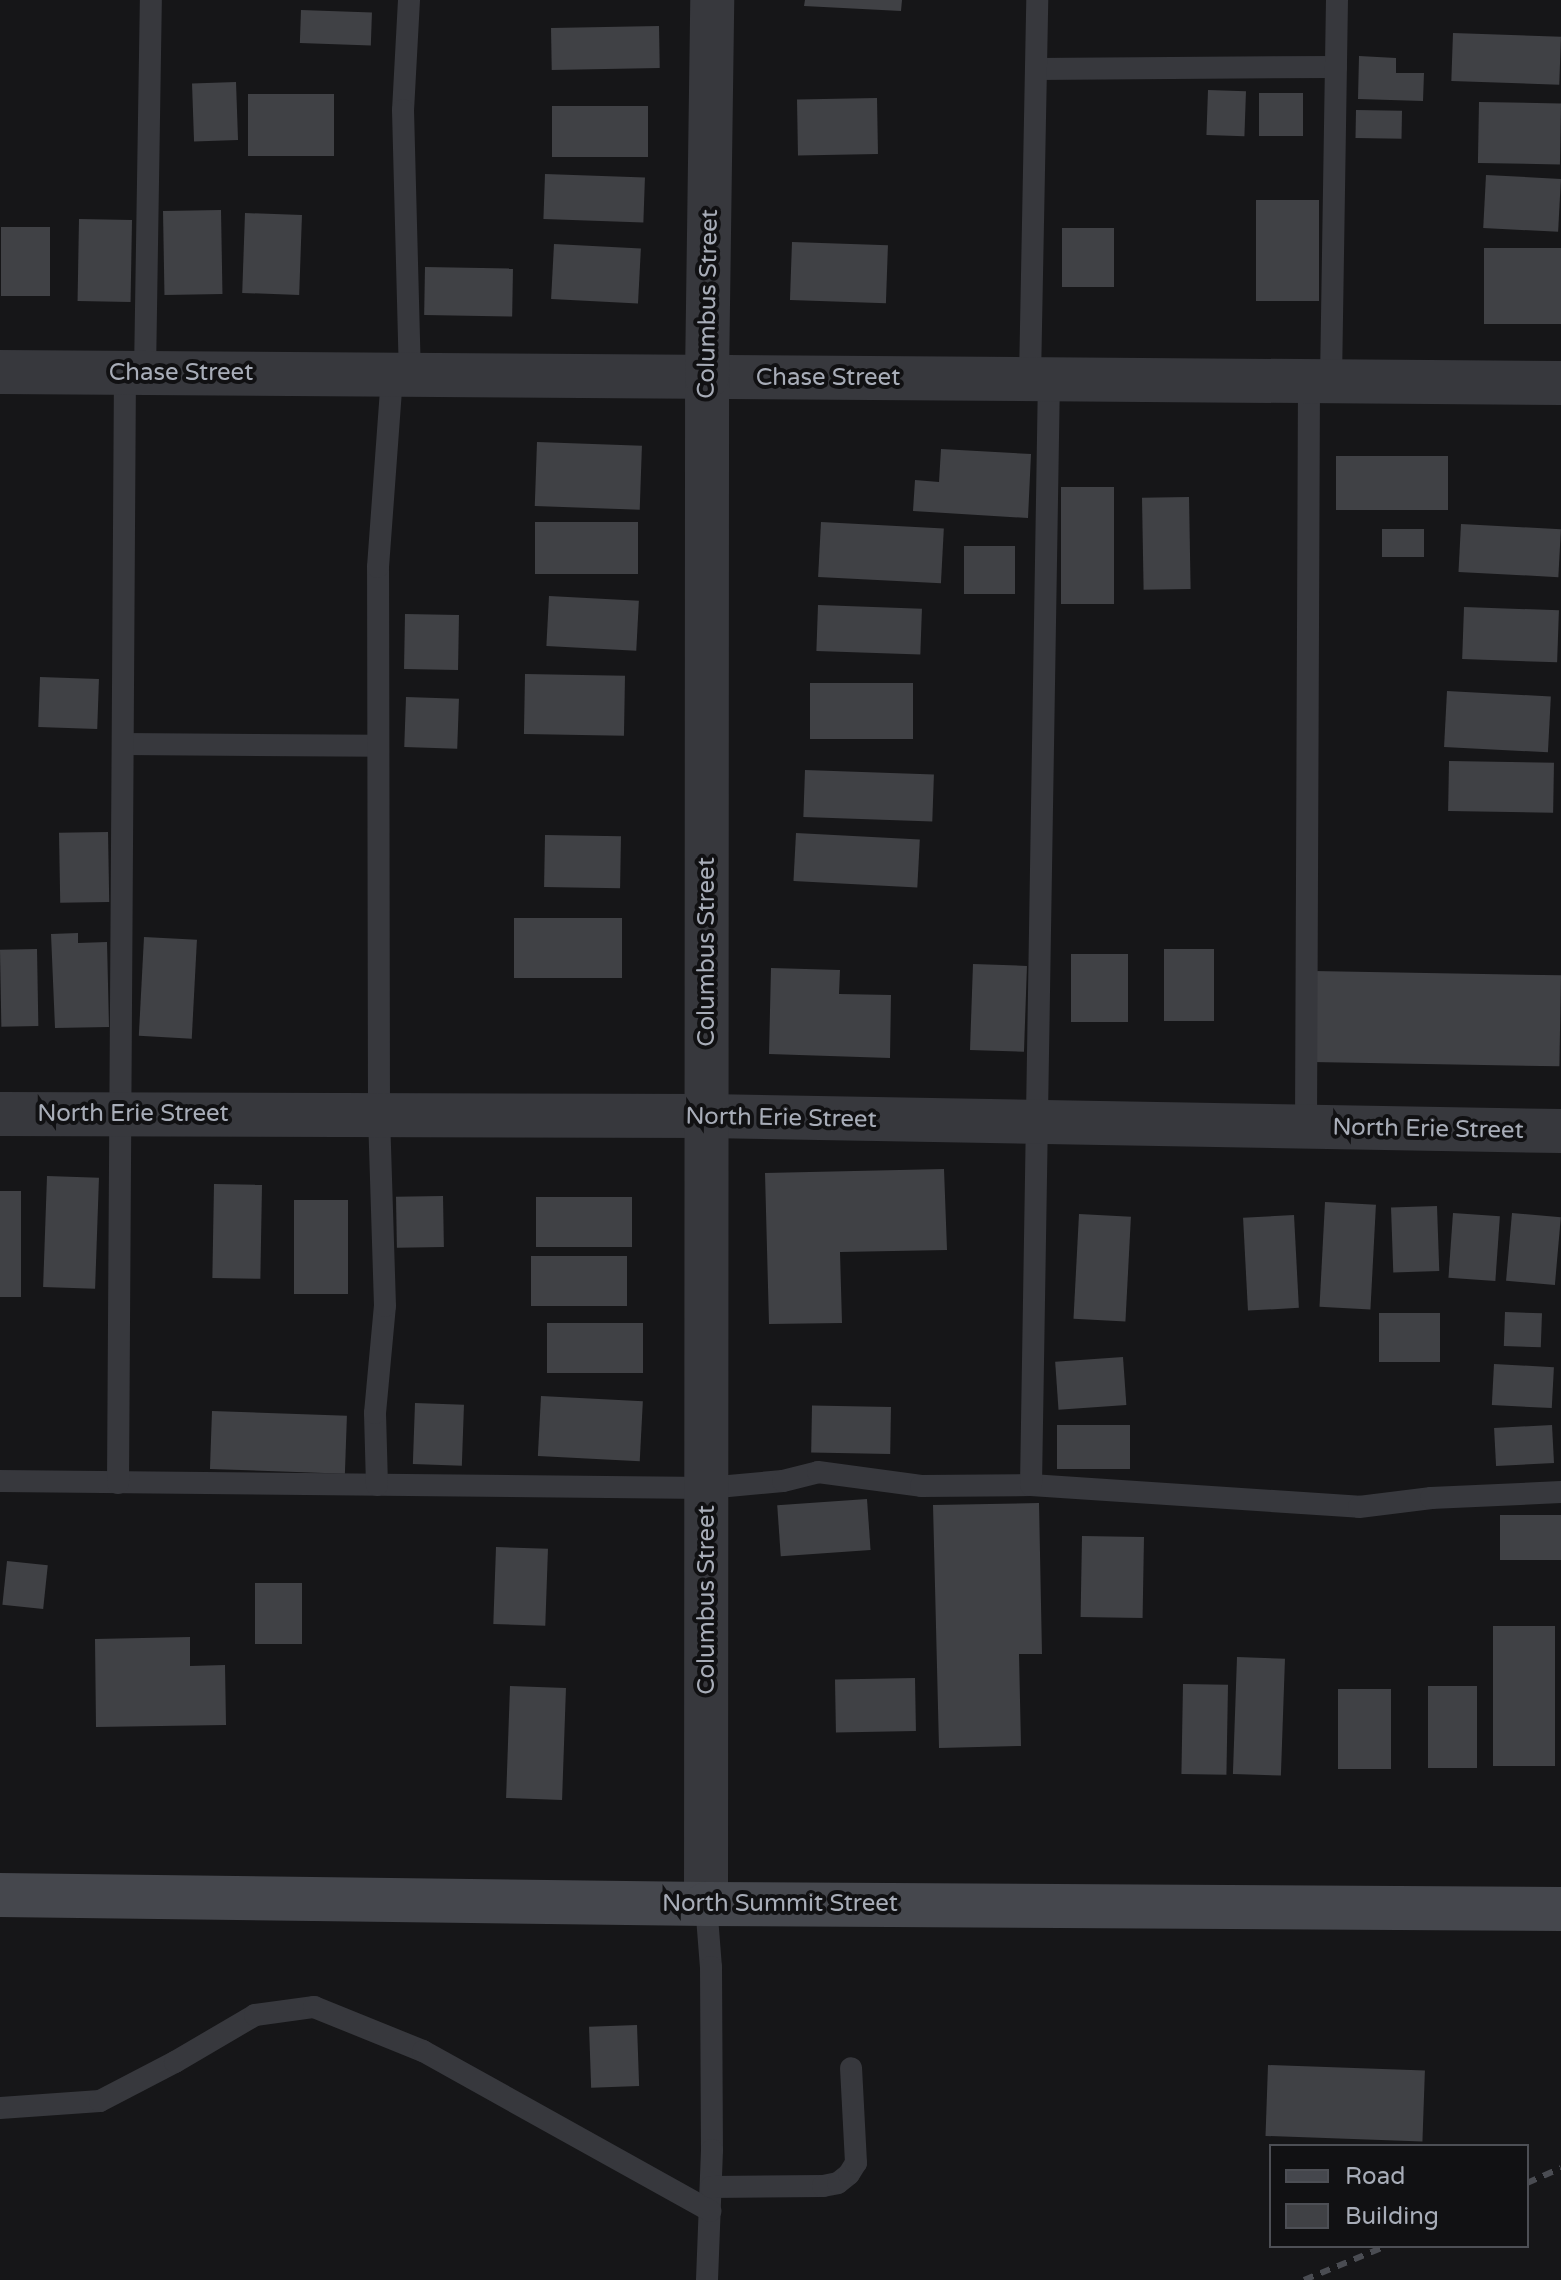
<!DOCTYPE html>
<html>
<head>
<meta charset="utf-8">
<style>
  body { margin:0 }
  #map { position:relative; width:1561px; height:2280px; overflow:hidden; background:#161618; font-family:"Varela Round",sans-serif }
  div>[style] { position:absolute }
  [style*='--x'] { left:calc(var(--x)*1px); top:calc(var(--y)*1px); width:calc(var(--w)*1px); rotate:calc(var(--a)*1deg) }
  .building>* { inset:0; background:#404145; transform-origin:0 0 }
  .service>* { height:22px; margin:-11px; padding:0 11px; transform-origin:11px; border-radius:11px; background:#37383d }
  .minor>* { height:44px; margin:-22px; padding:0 22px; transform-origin:22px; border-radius:22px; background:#37383d }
  .secondary>* { height:44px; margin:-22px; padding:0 22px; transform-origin:22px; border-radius:22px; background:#45474d }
  .rail>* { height:6px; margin-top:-3px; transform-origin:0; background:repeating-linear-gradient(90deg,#4a4c52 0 10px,transparent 0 18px) }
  span { translate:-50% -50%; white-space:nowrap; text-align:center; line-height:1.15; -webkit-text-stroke:8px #111113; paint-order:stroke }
  .street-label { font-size:24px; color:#a8adb8 }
  .legend { position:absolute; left:1269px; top:2144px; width:260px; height:104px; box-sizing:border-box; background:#111113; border:2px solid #4d4f55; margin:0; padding:10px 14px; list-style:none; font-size:24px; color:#a8adb8 }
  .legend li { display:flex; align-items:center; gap:16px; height:40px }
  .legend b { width:40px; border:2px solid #4d4f55 }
</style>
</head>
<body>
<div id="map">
  <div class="building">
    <i style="clip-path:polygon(805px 0,902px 0,901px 11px,804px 6px)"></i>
    <i style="left:301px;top:10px;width:71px;height:33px;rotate:2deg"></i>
    <i style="left:659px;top:26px;width:42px;height:108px;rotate:89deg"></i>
    <i style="left:1453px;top:33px;width:108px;height:48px;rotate:2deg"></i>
    <i style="clip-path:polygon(1359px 56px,1396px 58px,1396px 73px,1424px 73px,1423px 101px,1358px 99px)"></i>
    <i style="left:236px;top:82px;width:58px;height:44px;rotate:88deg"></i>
    <i style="left:1208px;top:90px;width:38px;height:45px;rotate:2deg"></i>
    <i style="left:1259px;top:93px;width:44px;height:43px"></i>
    <i style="left:248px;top:94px;width:86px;height:62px"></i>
    <i style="left:877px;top:98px;width:56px;height:80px;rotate:89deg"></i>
    <i style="left:1479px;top:102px;width:82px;height:61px;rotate:1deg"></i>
    <i style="left:552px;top:106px;width:96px;height:51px"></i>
    <i style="left:1356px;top:110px;width:46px;height:28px;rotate:1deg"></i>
    <i style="left:545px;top:174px;width:100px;height:45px;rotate:2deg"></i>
    <i style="left:1486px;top:175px;width:75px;height:53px;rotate:3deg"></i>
    <i style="left:1256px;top:200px;width:63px;height:101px"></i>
    <i style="left:221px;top:210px;width:84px;height:58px;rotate:89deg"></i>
    <i style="left:245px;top:213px;width:57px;height:80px;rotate:2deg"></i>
    <i style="left:79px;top:219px;width:53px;height:82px;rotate:1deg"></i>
    <i style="left:1px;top:227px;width:49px;height:69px"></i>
    <i style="left:1062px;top:228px;width:52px;height:59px"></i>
    <i style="left:792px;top:242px;width:96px;height:58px;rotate:2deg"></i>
    <i style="left:554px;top:244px;width:87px;height:55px;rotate:3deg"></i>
    <i style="left:1561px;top:248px;width:76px;height:77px;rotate:90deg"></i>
    <i style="left:425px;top:267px;width:88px;height:48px;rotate:1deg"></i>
    <i style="left:537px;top:442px;width:105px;height:64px;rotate:2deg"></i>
    <i style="clip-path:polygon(941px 449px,1031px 454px,1028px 518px,913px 511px,915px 480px,939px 482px)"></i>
    <i style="left:1336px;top:456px;width:112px;height:54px"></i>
    <i style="left:1061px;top:487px;width:53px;height:117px"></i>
    <i style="left:1189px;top:497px;width:92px;height:47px;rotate:89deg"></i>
    <i style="left:535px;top:522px;width:103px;height:52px"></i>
    <i style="left:821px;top:522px;width:123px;height:55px;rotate:3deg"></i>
    <i style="left:1461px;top:524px;width:100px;height:48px;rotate:3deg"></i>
    <i style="left:1382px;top:529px;width:42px;height:28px"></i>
    <i style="left:964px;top:546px;width:51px;height:48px"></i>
    <i style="left:549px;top:596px;width:90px;height:50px;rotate:3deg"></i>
    <i style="left:818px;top:605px;width:104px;height:46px;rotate:2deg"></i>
    <i style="left:1464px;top:607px;width:95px;height:52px;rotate:2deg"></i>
    <i style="left:405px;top:614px;width:54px;height:55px;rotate:1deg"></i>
    <i style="left:525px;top:674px;width:100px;height:60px;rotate:1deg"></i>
    <i style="left:40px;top:677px;width:59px;height:50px;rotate:2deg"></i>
    <i style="left:913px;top:683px;width:56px;height:103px;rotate:90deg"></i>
    <i style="left:1447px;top:691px;width:104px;height:56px;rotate:3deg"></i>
    <i style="left:406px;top:697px;width:53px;height:50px;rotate:2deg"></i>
    <i style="left:1449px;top:761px;width:105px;height:50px;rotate:1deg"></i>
    <i style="left:805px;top:770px;width:129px;height:47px;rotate:2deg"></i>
    <i style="left:108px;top:832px;width:70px;height:49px;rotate:89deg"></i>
    <i style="left:796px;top:833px;width:124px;height:48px;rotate:3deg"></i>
    <i style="left:545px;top:835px;width:76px;height:52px;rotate:1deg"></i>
    <i style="left:514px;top:918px;width:108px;height:60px"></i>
    <i style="clip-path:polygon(78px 933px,78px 943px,107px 942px,109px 1027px,55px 1028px,51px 934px)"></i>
    <i style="left:144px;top:937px;width:53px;height:99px;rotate:3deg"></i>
    <i style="left:37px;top:949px;width:77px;height:37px;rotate:89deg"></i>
    <i style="left:1164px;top:949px;width:50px;height:72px"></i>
    <i style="left:1071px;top:954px;width:57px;height:68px"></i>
    <i style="left:973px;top:964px;width:54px;height:86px;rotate:2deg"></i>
    <i style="clip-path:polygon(771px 968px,840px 970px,839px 994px,891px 995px,890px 1058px,769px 1054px)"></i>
    <i style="left:1313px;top:971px;width:248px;height:91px;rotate:1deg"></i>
    <i style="clip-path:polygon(944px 1169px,947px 1250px,840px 1252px,842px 1323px,769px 1324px,765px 1173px)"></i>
    <i style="left:47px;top:1176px;width:52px;height:111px;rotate:2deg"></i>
    <i style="left:214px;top:1184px;width:48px;height:94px;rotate:1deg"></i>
    <i style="left:0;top:1191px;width:21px;height:106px"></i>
    <i style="left:443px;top:1196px;width:51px;height:47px;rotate:89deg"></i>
    <i style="left:536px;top:1197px;width:96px;height:50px"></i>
    <i style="left:348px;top:1200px;width:94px;height:54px;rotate:90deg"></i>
    <i style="left:1325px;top:1202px;width:51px;height:105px;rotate:3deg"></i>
    <i style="left:1437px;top:1206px;width:65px;height:46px;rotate:88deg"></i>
    <i style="left:1453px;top:1213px;width:47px;height:65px;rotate:4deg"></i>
    <i style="left:1512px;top:1213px;width:49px;height:68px;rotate:5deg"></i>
    <i style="left:1079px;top:1214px;width:52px;height:105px;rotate:3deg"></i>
    <i style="left:1294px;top:1215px;width:93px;height:51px;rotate:87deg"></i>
    <i style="left:531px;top:1256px;width:96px;height:50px"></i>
    <i style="left:1505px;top:1312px;width:37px;height:34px;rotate:2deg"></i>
    <i style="left:1379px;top:1313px;width:61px;height:49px"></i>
    <i style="left:547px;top:1323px;width:96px;height:50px"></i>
    <i style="left:1123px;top:1357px;width:48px;height:68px;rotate:86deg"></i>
    <i style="left:1494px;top:1364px;width:60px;height:41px;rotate:3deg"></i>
    <i style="left:541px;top:1396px;width:102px;height:60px;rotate:3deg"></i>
    <i style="left:415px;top:1403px;width:49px;height:61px;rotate:2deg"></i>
    <i style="left:891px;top:1407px;width:47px;height:79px;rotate:91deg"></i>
    <i style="left:212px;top:1411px;width:135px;height:58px;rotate:2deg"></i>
    <i style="left:1057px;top:1425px;width:73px;height:44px"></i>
    <i style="left:1552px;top:1425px;width:38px;height:58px;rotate:87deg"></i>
    <i style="left:867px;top:1499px;width:51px;height:90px;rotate:86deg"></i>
    <i style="clip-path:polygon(1039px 1503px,1042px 1654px,1019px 1654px,1021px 1746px,939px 1748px,933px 1505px)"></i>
    <i style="left:1500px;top:1515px;width:61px;height:45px"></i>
    <i style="left:1082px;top:1536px;width:62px;height:81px;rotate:1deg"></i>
    <i style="left:496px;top:1547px;width:52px;height:77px;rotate:2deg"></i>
    <i style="left:7px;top:1561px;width:41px;height:44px;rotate:6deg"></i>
    <i style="left:255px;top:1583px;width:47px;height:61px"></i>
    <i style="left:1555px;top:1626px;width:140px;height:62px;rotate:90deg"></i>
    <i style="clip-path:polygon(190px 1637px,190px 1666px,225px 1665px,226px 1725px,96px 1727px,95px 1639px)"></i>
    <i style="left:1237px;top:1657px;width:48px;height:117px;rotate:2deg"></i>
    <i style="left:915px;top:1678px;width:53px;height:80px;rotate:89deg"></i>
    <i style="left:1183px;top:1684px;width:45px;height:90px;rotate:1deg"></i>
    <i style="left:510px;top:1686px;width:56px;height:112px;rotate:2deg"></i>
    <i style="left:1428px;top:1686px;width:49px;height:82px"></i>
    <i style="left:1338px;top:1689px;width:53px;height:80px"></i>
    <i style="left:637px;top:2025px;width:61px;height:48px;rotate:88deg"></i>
    <i style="left:1268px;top:2065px;width:157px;height:71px;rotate:2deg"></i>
  </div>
  <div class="service">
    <i style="--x:409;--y:0;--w:110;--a:93.1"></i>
    <i style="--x:403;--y:110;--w:264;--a:88.5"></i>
    <i style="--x:1036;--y:69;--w:300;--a:-0.4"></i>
    <i style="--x:145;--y:373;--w:373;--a:-89.1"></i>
    <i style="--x:1030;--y:379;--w:379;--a:-88.9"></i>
    <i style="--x:1331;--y:381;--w:381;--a:-89.1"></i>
    <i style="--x:123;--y:744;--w:255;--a:0.4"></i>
    <i style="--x:1306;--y:1126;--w:745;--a:-89.77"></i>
    <i style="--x:0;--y:1481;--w:707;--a:0.57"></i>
    <i style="--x:707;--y:1488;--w:76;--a:-5.3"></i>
    <i style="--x:783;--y:1481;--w:36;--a:-14"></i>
    <i style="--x:818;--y:1472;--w:104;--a:7.7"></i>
    <i style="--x:921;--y:1486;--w:110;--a:-0.5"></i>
    <i style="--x:1031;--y:1485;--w:329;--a:3.8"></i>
    <i style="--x:1359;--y:1507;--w:73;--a:-7.1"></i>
    <i style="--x:1431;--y:1498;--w:130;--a:-2.6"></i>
    <i style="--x:118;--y:1483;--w:1110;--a:-89.64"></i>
    <i style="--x:377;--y:1485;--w:72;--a:-91.6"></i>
    <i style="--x:375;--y:1413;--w:107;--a:-84.7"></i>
    <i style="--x:385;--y:1306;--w:191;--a:-91.8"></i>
    <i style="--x:379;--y:1115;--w:548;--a:-90.1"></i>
    <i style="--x:378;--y:567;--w:193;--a:-85.8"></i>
    <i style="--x:1031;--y:1485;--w:1106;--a:-89.07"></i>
    <i style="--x:706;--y:1904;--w:63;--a:85.5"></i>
    <i style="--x:711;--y:1967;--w:183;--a:89.7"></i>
    <i style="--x:712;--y:2150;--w:130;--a:92.2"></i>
    <i style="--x:0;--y:2108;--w:100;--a:-4"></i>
    <i style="--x:100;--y:2101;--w:85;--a:-27.5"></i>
    <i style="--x:175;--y:2062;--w:93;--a:-30.4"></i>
    <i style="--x:255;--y:2015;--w:60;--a:-7.7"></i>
    <i style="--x:314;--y:2007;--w:118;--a:22"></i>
    <i style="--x:423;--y:2051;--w:329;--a:29.1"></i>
    <i style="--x:711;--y:2187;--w:112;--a:-0.5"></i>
    <i style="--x:823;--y:2186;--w:15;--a:-11"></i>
    <i style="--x:838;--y:2183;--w:14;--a:-39"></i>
    <i style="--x:849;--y:2174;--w:13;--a:-58"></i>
    <i style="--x:856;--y:2163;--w:95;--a:-93"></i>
  </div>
  <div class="minor">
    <i style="--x:0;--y:372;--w:1561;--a:0.4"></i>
    <i style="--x:0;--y:1114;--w:707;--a:0.16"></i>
    <i style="--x:707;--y:1116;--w:854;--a:1.01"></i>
    <i style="--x:706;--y:1904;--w:1527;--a:-89.96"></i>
    <i style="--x:707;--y:377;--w:377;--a:-89.2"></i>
  </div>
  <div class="secondary">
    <i style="--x:0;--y:1895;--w:706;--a:0.73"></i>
    <i style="--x:706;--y:1904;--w:855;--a:0.34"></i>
  </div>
  <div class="rail">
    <i style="--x:1527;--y:2183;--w:37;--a:-24"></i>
    <i style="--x:1304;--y:2280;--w:89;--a:-22.5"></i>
  </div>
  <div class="street-label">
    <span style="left:708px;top:304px;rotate:-89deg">Columbus Street</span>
    <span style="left:181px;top:373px">Chase Street</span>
    <span style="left:828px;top:378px">Chase Street</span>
    <span style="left:707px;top:952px;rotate:-90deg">Columbus Street</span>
    <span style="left:133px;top:1114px">North Erie Street</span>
    <span style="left:781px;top:1118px;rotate:1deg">North Erie Street</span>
    <span style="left:1428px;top:1129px;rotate:1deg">North Erie Street</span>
    <span style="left:707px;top:1600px;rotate:-90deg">Columbus Street</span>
    <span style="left:780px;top:1904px">North Summit Street</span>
  </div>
  <ul class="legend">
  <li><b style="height:10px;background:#45474d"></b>Road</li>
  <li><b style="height:22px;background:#404145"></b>Building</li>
  </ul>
</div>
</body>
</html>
